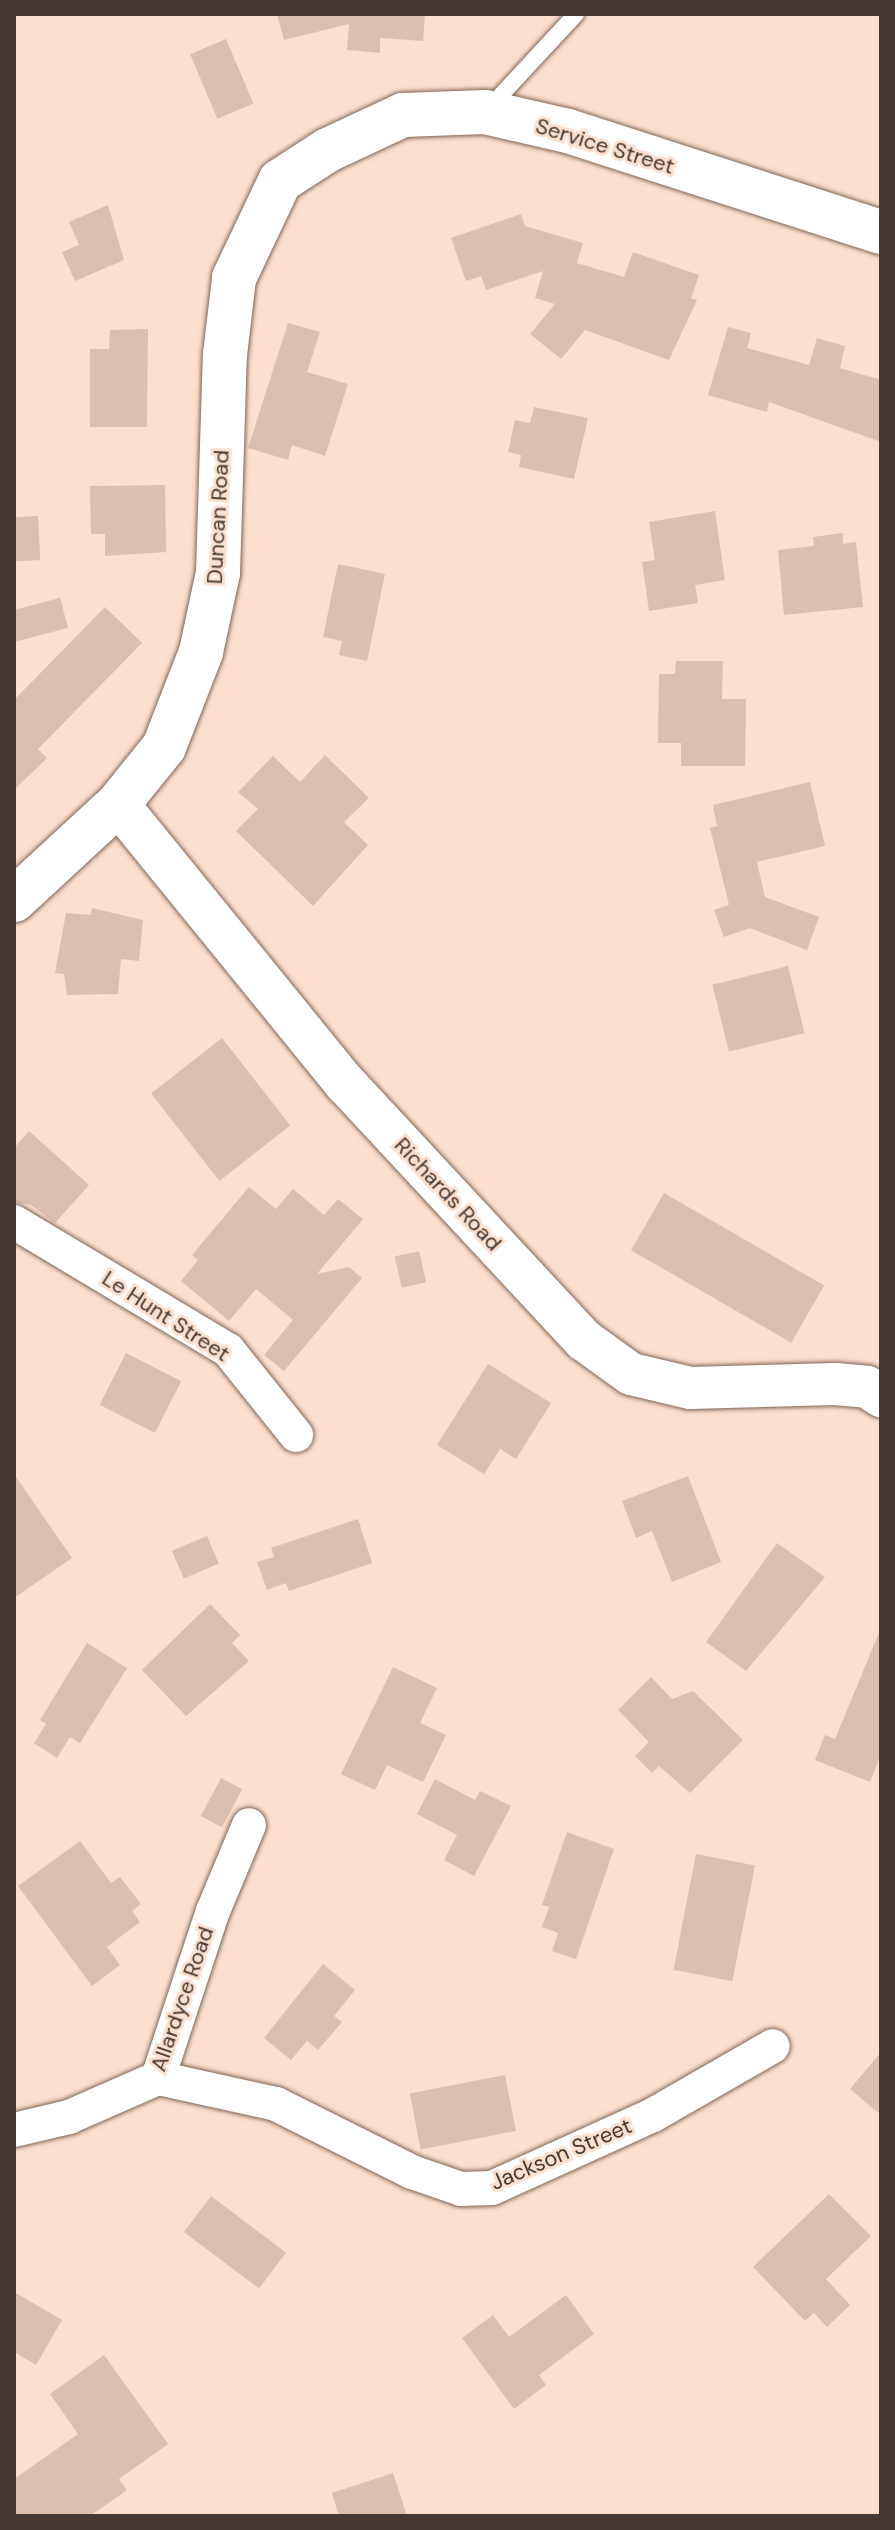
<!DOCTYPE html>
<html>
<head>
<meta charset="utf-8">
<style>
  body { margin:0 }
  #map { position:relative; width:895px; height:2530px; overflow:hidden; background:#fcdfcd; font-family:"DM Sans",sans-serif }
  div>[style] { position:absolute }
  [style*='--x'] { left:calc(var(--x)*1px); top:calc(var(--y)*1px); width:calc(var(--w)*1px); rotate:calc(var(--a)*1deg) }
  .building>* { inset:0; background:#dcbfae; transform-origin:0 0 }
  .roads { filter:drop-shadow(0 0 2px #806657) drop-shadow(0 0 2px #806657) }
  .service>* { height:16px; margin:-8px; padding:0 8px; transform-origin:8px; border-radius:8px; background:#fff }
  .minor>* { height:34px; margin:-17px; padding:0 17px; transform-origin:17px; border-radius:17px; background:#fff }
  .tertiary>* { height:42px; margin:-21px; padding:0 21px; transform-origin:21px; border-radius:21px; background:#fff }
  .secondary>* { height:44px; margin:-22px; padding:0 22px; transform-origin:22px; border-radius:22px; background:#fff }
  span { translate:-50% -50%; white-space:nowrap; text-align:center; line-height:1.15; -webkit-text-stroke:6px #fcdfcd; paint-order:stroke }
  .street-label { font-size:22px; color:#443932 }
  .frame { position:absolute; inset:0; border:16px solid #443932; pointer-events:none }
</style>
</head>
<body>
<div id="map">
  <div class="building">
    <i style="clip-path:polygon(277px 14px,425px 14px,423px 41px,380px 38px,380px 53px,347px 50px,349px 24px,284px 40px)"></i>
    <i style="left:226px;top:39px;width:70px;height:39px;rotate:67deg"></i>
    <i style="clip-path:polygon(108px 205px,124px 260px,75px 281px,62px 252px,79px 245px,69px 222px)"></i>
    <i style="clip-path:polygon(521px 214px,525px 226px,583px 243px,577px 263px,624px 277px,633px 252px,699px 275px,691px 298px,697px 300px,669px 360px,585px 330px,561px 359px,530px 334px,555px 304px,535px 298px,543px 271px,486px 290px,481px 276px,466px 281px,451px 238px)"></i>
    <i style="clip-path:polygon(288px 323px,320px 332px,307px 372px,348px 384px,325px 456px,292px 445px,288px 460px,248px 448px)"></i>
    <i style="clip-path:polygon(728px 327px,751px 333px,747px 348px,809px 365px,817px 338px,845px 346px,840px 368px,881px 380px,881px 442px,769px 402px,767px 412px,708px 395px)"></i>
    <i style="clip-path:polygon(148px 329px,147px 427px,90px 427px,90px 349px,109px 349px,110px 330px)"></i>
    <i style="clip-path:polygon(534px 407px,588px 418px,574px 479px,519px 467px,521px 455px,508px 452px,515px 420px,530px 423px)"></i>
    <i style="clip-path:polygon(165px 485px,166px 552px,105px 556px,105px 534px,91px 534px,90px 486px)"></i>
    <i style="clip-path:polygon(715px 511px,725px 580px,695px 585px,698px 603px,649px 611px,642px 562px,655px 560px,649px 522px)"></i>
    <i style="left:38px;top:516px;width:44px;height:24px;rotate:87deg"></i>
    <i style="clip-path:polygon(843px 533px,843px 544px,856px 542px,863px 607px,784px 615px,778px 550px,814px 546px,813px 537px)"></i>
    <i style="clip-path:polygon(338px 564px,385px 574px,367px 661px,339px 655px,342px 641px,323px 637px)"></i>
    <i style="clip-path:polygon(60px 598px,68px 628px,14px 642px,14px 610px)"></i>
    <i style="clip-path:polygon(105px 607px,142px 643px,38px 749px,47px 758px,14px 790px,14px 700px)"></i>
    <i style="clip-path:polygon(676px 661px,723px 661px,722px 699px,746px 699px,745px 766px,681px 766px,681px 743px,658px 743px,659px 674px,675px 674px)"></i>
    <i style="clip-path:polygon(325px 755px,369px 798px,344px 822px,368px 845px,313px 906px,236px 831px,258px 809px,238px 792px,273px 756px,300px 782px)"></i>
    <i style="clip-path:polygon(810px 782px,825px 846px,757px 862px,765px 897px,819px 917px,807px 950px,750px 928px,724px 937px,714px 910px,729px 905px,710px 828px,717px 826px,713px 805px)"></i>
    <i style="clip-path:polygon(92px 908px,143px 920px,139px 961px,121px 959px,118px 994px,67px 995px,64px 974px,55px 973px,66px 913px,91px 915px)"></i>
    <i style="left:788px;top:966px;width:69px;height:78px;rotate:76deg"></i>
    <i style="left:222px;top:1038px;width:111px;height:90px;rotate:52deg"></i>
    <i style="clip-path:polygon(29px 1131px,89px 1185px,55px 1223px,31px 1205px,14px 1202px,14px 1148px)"></i>
    <i style="clip-path:polygon(249px 1187px,276px 1209px,293px 1189px,324px 1215px,338px 1199px,363px 1219px,317px 1274px,349px 1267px,362px 1278px,284px 1371px,264px 1355px,293px 1320px,256px 1289px,229px 1321px,181px 1281px,198px 1260px,192px 1255px)"></i>
    <i style="left:664px;top:1193px;width:185px;height:66px;rotate:30deg"></i>
    <i style="left:419px;top:1251px;width:32px;height:25px;rotate:77deg"></i>
    <i style="left:126px;top:1353px;width:62px;height:58px;rotate:27deg"></i>
    <i style="clip-path:polygon(488px 1364px,551px 1403px,516px 1459px,500px 1449px,484px 1474px,437px 1445px)"></i>
    <i style="clip-path:polygon(14px 1474px,72px 1558px,14px 1598px)"></i>
    <i style="clip-path:polygon(688px 1476px,721px 1562px,672px 1582px,652px 1531px,636px 1538px,622px 1501px)"></i>
    <i style="clip-path:polygon(358px 1519px,372px 1563px,289px 1591px,286px 1583px,267px 1590px,257px 1562px,274px 1557px,271px 1548px)"></i>
    <i style="left:207px;top:1536px;width:30px;height:38px;rotate:67deg"></i>
    <i style="clip-path:polygon(777px 1543px,825px 1577px,746px 1671px,706px 1642px)"></i>
    <i style="clip-path:polygon(210px 1604px,240px 1635px,232px 1643px,249px 1661px,186px 1716px,142px 1670px)"></i>
    <i style="clip-path:polygon(881px 1628px,881px 1754px,870px 1782px,815px 1760px,825px 1735px,835px 1739px)"></i>
    <i style="clip-path:polygon(87px 1643px,127px 1668px,80px 1743px,70px 1737px,57px 1758px,34px 1743px,46px 1724px,40px 1720px)"></i>
    <i style="clip-path:polygon(393px 1667px,437px 1688px,420px 1723px,446px 1735px,423px 1782px,387px 1765px,375px 1790px,341px 1774px)"></i>
    <i style="clip-path:polygon(651px 1677px,672px 1699px,693px 1691px,743px 1740px,690px 1793px,659px 1766px,652px 1773px,635px 1756px,649px 1742px,618px 1710px)"></i>
    <i style="left:221px;top:1778px;width:24px;height:43px;rotate:28deg"></i>
    <i style="clip-path:polygon(435px 1779px,475px 1800px,480px 1791px,511px 1806px,474px 1876px,444px 1860px,457px 1835px,417px 1814px)"></i>
    <i style="clip-path:polygon(567px 1832px,614px 1849px,576px 1959px,552px 1951px,558px 1933px,542px 1927px,549px 1907px,542px 1905px)"></i>
    <i style="clip-path:polygon(80px 1841px,111px 1883px,120px 1877px,141px 1904px,132px 1911px,140px 1922px,107px 1947px,120px 1965px,92px 1986px,18px 1886px)"></i>
    <i style="left:696px;top:1854px;width:60px;height:118px;rotate:11deg"></i>
    <i style="clip-path:polygon(323px 1964px,355px 1990px,334px 2016px,342px 2022px,318px 2050px,307px 2041px,291px 2060px,264px 2038px)"></i>
    <i style="clip-path:polygon(881px 2052px,881px 2115px,850px 2089px)"></i>
    <i style="left:505px;top:2075px;width:57px;height:97px;rotate:79deg"></i>
    <i style="clip-path:polygon(829px 2194px,871px 2236px,826px 2279px,850px 2305px,827px 2327px,814px 2313px,805px 2321px,753px 2267px)"></i>
    <i style="left:211px;top:2196px;width:94px;height:45px;rotate:37deg"></i>
    <i style="clip-path:polygon(14px 2292px,62px 2320px,36px 2365px,14px 2352px)"></i>
    <i style="clip-path:polygon(566px 2295px,594px 2334px,539px 2375px,546px 2385px,514px 2409px,462px 2338px,493px 2315px,509px 2337px)"></i>
    <i style="clip-path:polygon(104px 2355px,168px 2444px,119px 2479px,127px 2490px,90px 2516px,14px 2516px,14px 2479px,78px 2434px,50px 2394px)"></i>
    <i style="clip-path:polygon(393px 2473px,407px 2516px,339px 2516px,332px 2493px)"></i>
  </div>
  <div class="roads">
    <div class="service">
      <i style="--x:489;--y:108;--w:128;--a:-47.2"></i>
    </div>
    <div class="minor">
      <i style="--x:14;--y:1222;--w:249;--a:30.9"></i>
      <i style="--x:228;--y:1350;--w:109;--a:51.3"></i>
      <i style="--x:158;--y:2078;--w:121;--a:12.4"></i>
      <i style="--x:276;--y:2104;--w:152;--a:26.6"></i>
      <i style="--x:412;--y:2172;--w:52;--a:19.1"></i>
      <i style="--x:461;--y:2189;--w:31;--a:-2"></i>
      <i style="--x:492;--y:2188;--w:177;--a:-24.4"></i>
      <i style="--x:653;--y:2115;--w:138;--a:-29.9"></i>
      <i style="--x:14;--y:2130;--w:57;--a:-13.3"></i>
      <i style="--x:69;--y:2117;--w:97;--a:-23.7"></i>
      <i style="--x:158;--y:2078;--w:176;--a:-71.8"></i>
      <i style="--x:213;--y:1911;--w:93;--a:-67.3"></i>
    </div>
    <div class="tertiary">
      <i style="--x:118;--y:804;--w:360;--a:50.9"></i>
      <i style="--x:345;--y:1083;--w:351;--a:47.1"></i>
      <i style="--x:584;--y:1340;--w:58;--a:35.9"></i>
      <i style="--x:631;--y:1374;--w:61;--a:13.3"></i>
      <i style="--x:690;--y:1388;--w:145;--a:-1.6"></i>
      <i style="--x:835;--y:1384;--w:32;--a:5"></i>
      <i style="--x:867;--y:1387;--w:17;--a:33"></i>
    </div>
    <div class="secondary">
      <i style="--x:14;--y:900;--w:142;--a:-42.7"></i>
      <i style="--x:118;--y:804;--w:73;--a:-51.1"></i>
      <i style="--x:164;--y:747;--w:102;--a:-68.7"></i>
      <i style="--x:201;--y:652;--w:81;--a:-77.9"></i>
      <i style="--x:218;--y:573;--w:218;--a:-88.2"></i>
      <i style="--x:225;--y:355;--w:78;--a:-83.3"></i>
      <i style="--x:234;--y:278;--w:107;--a:-64.6"></i>
      <i style="--x:280;--y:181;--w:57;--a:-32.9"></i>
      <i style="--x:328;--y:150;--w:83;--a:-25"></i>
      <i style="--x:403;--y:115;--w:82;--a:-2.1"></i>
      <i style="--x:485;--y:112;--w:85;--a:12.9"></i>
      <i style="--x:568;--y:131;--w:329;--a:17.9"></i>
    </div>
  </div>
  <div class="street-label">
    <span style="left:605px;top:146px;rotate:17deg">Service Street</span>
    <span style="left:218px;top:517px;rotate:-87deg">Duncan Road</span>
    <span style="left:448px;top:1194px;rotate:47deg">Richards Road</span>
    <span style="left:166px;top:1316px;rotate:33deg">Le Hunt Street</span>
    <span style="left:182px;top:1999px;rotate:-71deg">Allardyce Road</span>
    <span style="left:561px;top:2154px;rotate:-23deg">Jackson Street</span>
  </div>
  <div class="frame"></div>
</div>
</body>
</html>
